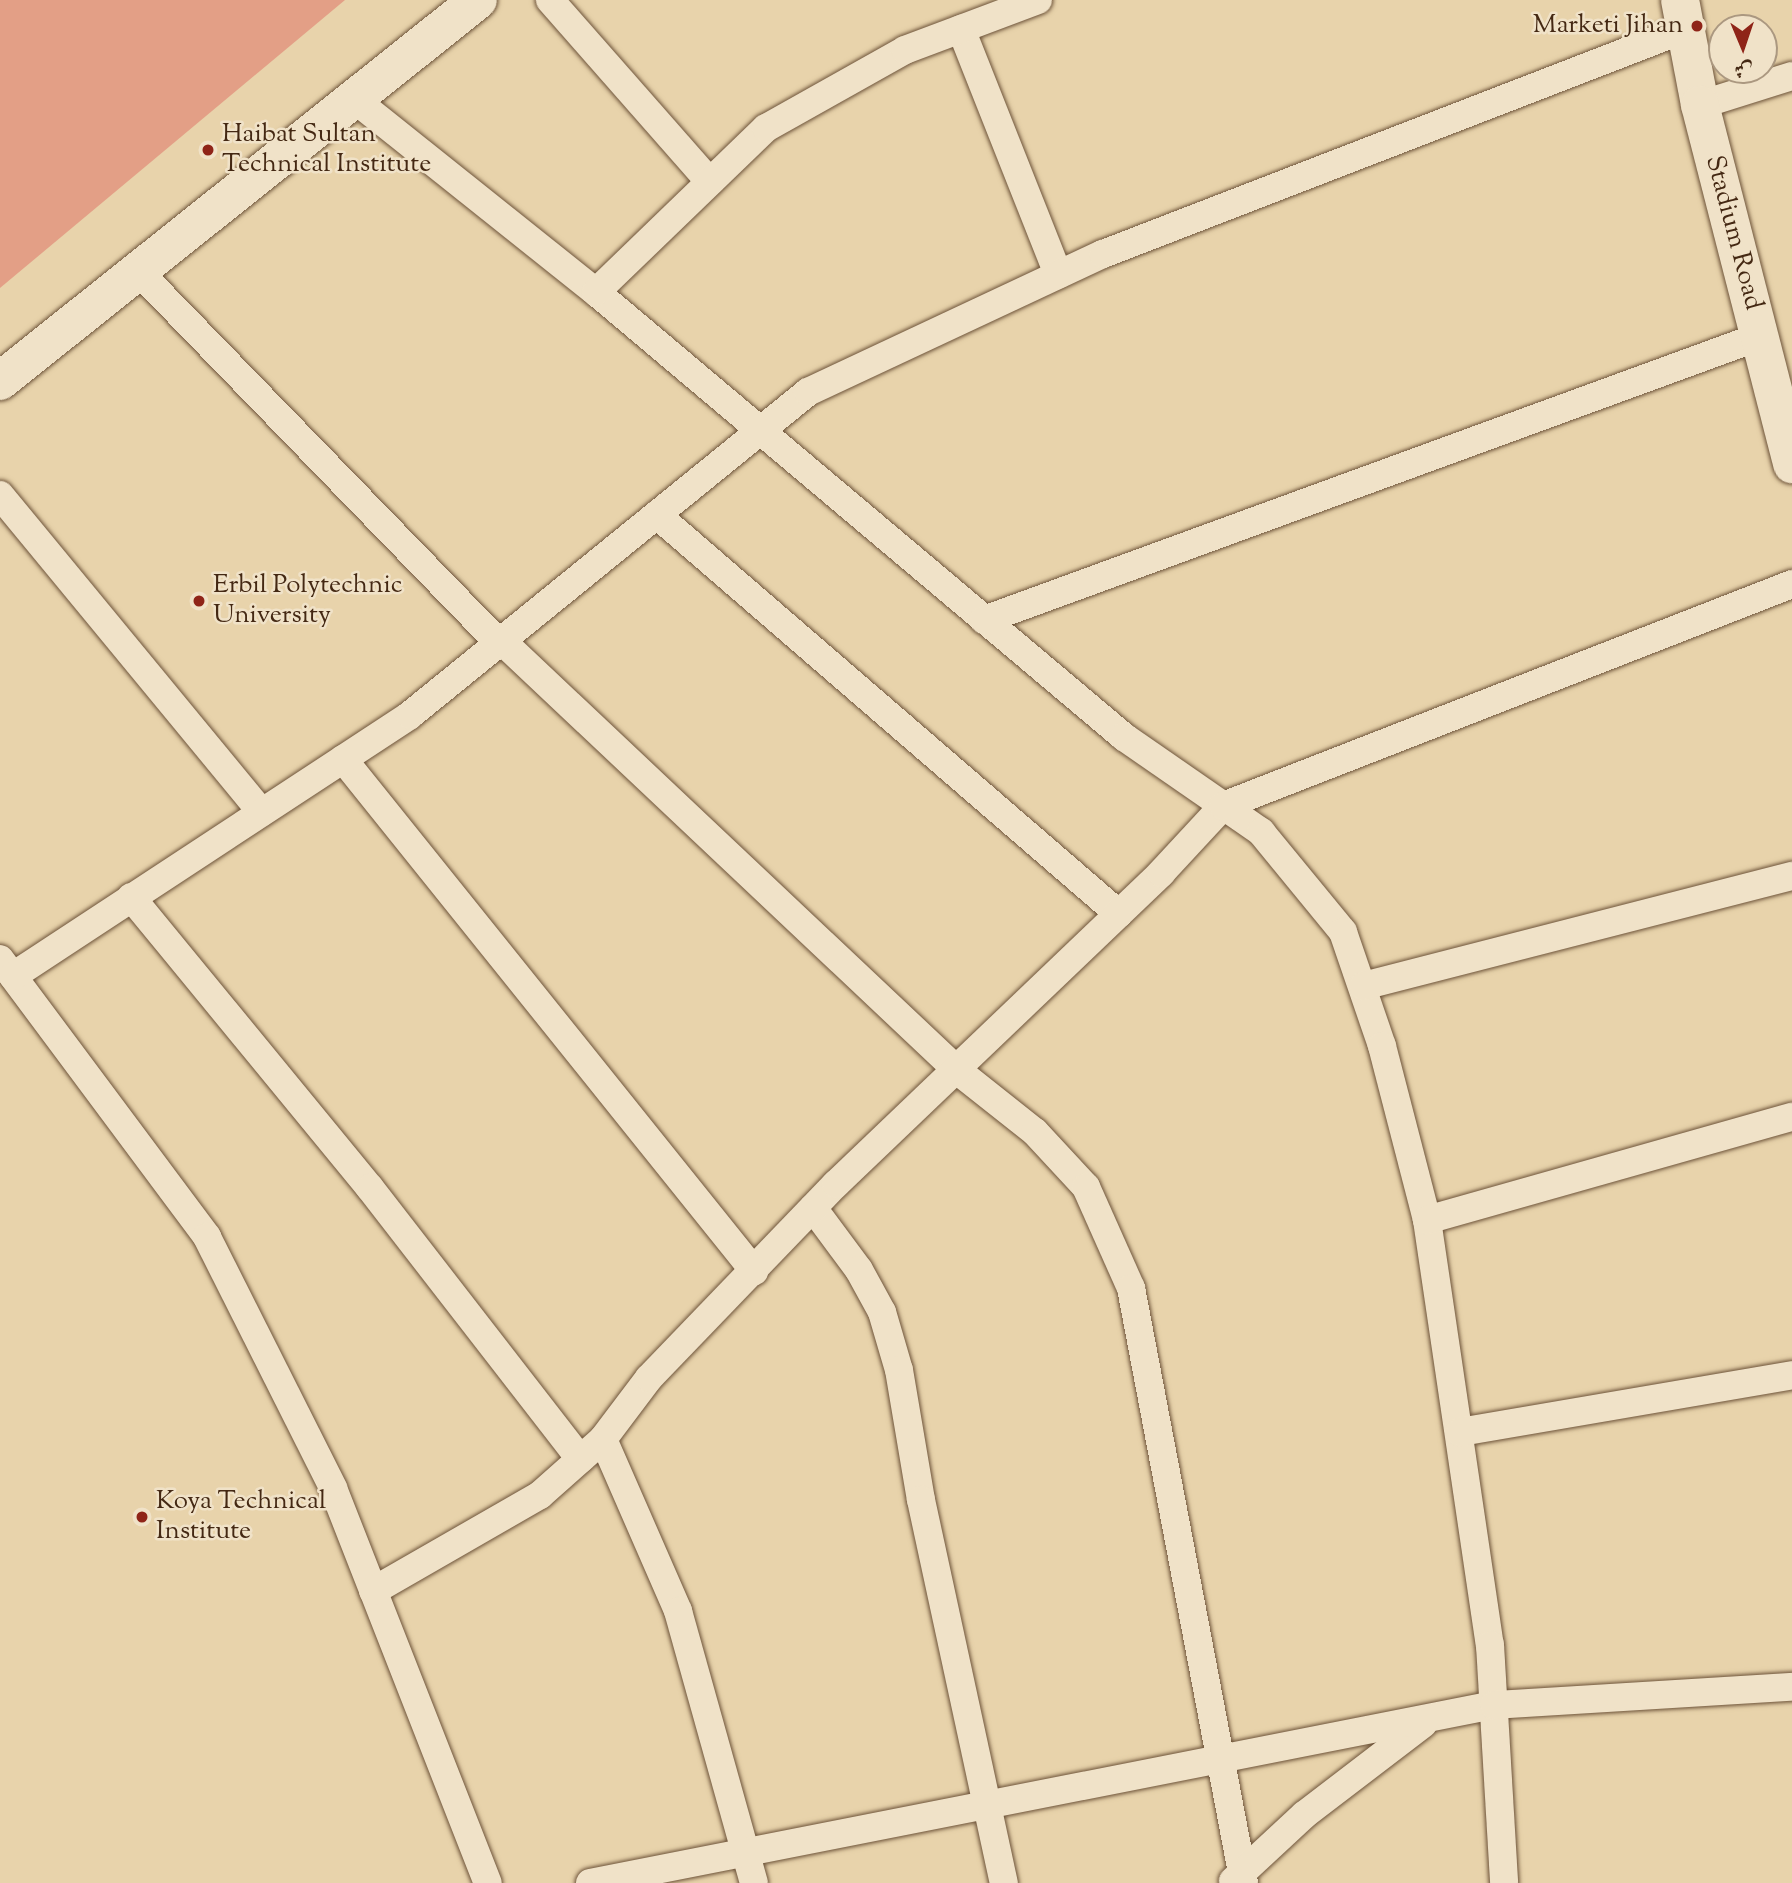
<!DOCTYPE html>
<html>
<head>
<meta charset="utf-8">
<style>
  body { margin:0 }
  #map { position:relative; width:1792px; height:1883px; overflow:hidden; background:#e8d3ab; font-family:"Sorts Mill Goudy",Amiri,serif }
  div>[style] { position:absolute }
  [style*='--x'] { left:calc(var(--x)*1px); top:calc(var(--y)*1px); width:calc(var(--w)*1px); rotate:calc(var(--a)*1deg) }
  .building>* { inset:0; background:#e39f86 }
  .roads { filter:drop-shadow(0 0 2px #6d5339) drop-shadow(0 0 2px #6d5339) }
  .street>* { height:28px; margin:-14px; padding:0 14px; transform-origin:14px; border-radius:14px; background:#f0e2c8 }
  .secondary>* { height:38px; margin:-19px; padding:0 19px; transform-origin:19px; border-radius:19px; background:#f0e2c8 }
  .dots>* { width:19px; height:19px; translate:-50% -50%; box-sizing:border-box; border:4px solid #f0e2c8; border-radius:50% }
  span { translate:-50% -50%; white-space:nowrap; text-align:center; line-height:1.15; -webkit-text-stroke:5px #f0e2c8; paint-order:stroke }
  .poi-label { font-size:26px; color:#442813 }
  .right { translate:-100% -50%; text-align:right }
  .left { translate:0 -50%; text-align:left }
  .street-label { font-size:26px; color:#442813 }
  .north { position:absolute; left:1708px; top:14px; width:70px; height:70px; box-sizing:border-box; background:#f0e2c8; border:2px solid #ab9880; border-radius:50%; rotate:178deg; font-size:19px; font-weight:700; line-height:28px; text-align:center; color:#442813 }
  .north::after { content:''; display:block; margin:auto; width:24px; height:32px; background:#8f2418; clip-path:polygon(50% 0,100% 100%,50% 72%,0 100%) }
</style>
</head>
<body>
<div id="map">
  <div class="building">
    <i style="clip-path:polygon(0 0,345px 0,0 288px)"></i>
  </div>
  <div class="roads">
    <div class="street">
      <i style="--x:550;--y:0;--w:242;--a:48.7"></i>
      <i style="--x:961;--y:29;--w:264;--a:68.4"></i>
      <i style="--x:354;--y:99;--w:310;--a:38.6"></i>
      <i style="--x:596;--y:292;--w:691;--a:40.12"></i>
      <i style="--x:1124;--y:737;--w:167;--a:34.7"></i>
      <i style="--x:1261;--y:832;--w:129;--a:50.6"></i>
      <i style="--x:1343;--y:932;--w:120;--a:71.1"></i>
      <i style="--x:1382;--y:1046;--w:180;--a:75.5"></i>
      <i style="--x:1427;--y:1220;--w:430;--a:81.6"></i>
      <i style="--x:1490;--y:1645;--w:238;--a:86.6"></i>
      <i style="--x:1700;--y:105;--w:96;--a:-17.5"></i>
      <i style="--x:138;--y:271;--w:520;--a:45.86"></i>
      <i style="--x:596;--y:292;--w:236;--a:-44"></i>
      <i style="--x:766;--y:128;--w:159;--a:-29.3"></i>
      <i style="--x:905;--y:50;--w:142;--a:-20.6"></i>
      <i style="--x:0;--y:495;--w:411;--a:50.5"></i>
      <i style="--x:657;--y:515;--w:610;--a:40.82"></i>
      <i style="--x:984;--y:620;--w:827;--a:-20.08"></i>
      <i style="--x:503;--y:642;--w:625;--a:43.32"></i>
      <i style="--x:958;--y:1071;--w:98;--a:38.4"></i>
      <i style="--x:1035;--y:1132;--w:75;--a:47.2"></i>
      <i style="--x:1086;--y:1187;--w:111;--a:66"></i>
      <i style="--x:1131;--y:1288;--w:606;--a:79.25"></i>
      <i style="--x:343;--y:759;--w:657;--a:51.24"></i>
      <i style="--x:131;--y:897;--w:377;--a:50.6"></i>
      <i style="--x:370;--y:1188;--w:343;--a:52.2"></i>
      <i style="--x:0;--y:959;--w:347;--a:53.3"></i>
      <i style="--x:207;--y:1237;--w:281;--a:63.3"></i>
      <i style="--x:333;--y:1488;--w:424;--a:68.6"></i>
      <i style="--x:13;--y:976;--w:475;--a:-33.3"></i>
      <i style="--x:410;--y:715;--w:513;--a:-39.06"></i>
      <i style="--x:808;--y:392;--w:326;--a:-25.1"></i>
      <i style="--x:1103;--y:254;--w:624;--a:-21.14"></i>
      <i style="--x:1363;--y:986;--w:443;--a:-14.4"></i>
      <i style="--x:813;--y:1208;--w:77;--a:53.4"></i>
      <i style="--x:859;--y:1270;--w:48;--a:61.3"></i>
      <i style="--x:882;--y:1312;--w:60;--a:73.7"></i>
      <i style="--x:899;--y:1370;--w:132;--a:80.4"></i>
      <i style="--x:921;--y:1500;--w:392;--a:77.8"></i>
      <i style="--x:1427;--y:1220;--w:379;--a:-15.8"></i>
      <i style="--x:1460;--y:1432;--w:337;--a:-9.7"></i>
      <i style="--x:603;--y:1439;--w:188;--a:66.4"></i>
      <i style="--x:678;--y:1611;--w:282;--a:74.4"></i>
      <i style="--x:373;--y:1591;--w:193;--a:-29.9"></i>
      <i style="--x:540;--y:1495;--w:84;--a:-41.6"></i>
      <i style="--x:603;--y:1439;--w:76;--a:-53"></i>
      <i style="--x:649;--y:1378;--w:269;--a:-46.1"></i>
      <i style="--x:836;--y:1184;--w:450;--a:-43.7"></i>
      <i style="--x:1161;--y:873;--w:91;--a:-47.2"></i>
      <i style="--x:1223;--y:806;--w:611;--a:-21.31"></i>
      <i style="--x:1233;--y:1881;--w:97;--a:-42.9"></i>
      <i style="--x:1304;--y:1815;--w:150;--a:-37.4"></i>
      <i style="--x:590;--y:1883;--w:921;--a:-11.14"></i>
      <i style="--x:1494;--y:1705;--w:299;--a:-3.5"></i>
    </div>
    <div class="secondary">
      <i style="--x:1680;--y:0;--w:107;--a:79.2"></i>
      <i style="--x:1700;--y:105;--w:371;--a:75.6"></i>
      <i style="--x:0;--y:381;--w:611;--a:-38.56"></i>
    </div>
  </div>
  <div class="dots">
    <i style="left:1697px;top:26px;background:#8f2418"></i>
    <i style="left:208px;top:150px;background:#8f2418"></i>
    <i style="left:199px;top:601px;background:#8f2418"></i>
    <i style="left:142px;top:1517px;background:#8f2418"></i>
  </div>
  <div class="poi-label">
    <span class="right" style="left:1683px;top:26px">Marketi Jihan</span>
    <span class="left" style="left:222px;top:150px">Haibat Sultan<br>Technical Institute</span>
    <span class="left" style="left:213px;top:601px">Erbil Polytechnic<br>University</span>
    <span class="left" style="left:156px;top:1517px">Koya Technical<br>Institute</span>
  </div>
  <div class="street-label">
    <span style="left:1733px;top:233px;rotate:75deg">Stadium Road</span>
  </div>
  <div class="north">ش</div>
</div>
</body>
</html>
